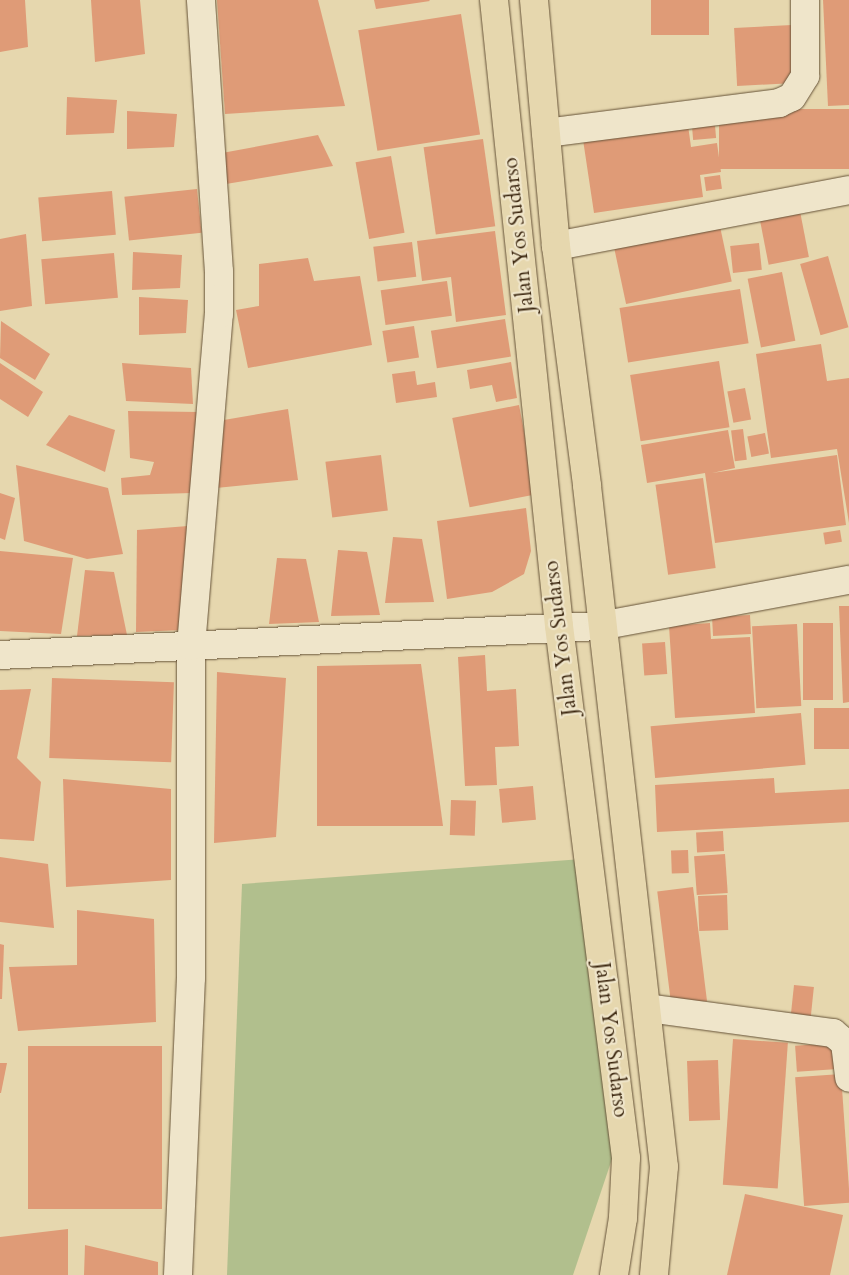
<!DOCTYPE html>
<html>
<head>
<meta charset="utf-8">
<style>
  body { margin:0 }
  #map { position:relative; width:849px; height:1275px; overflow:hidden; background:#e6d7ae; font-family:Cardo,serif }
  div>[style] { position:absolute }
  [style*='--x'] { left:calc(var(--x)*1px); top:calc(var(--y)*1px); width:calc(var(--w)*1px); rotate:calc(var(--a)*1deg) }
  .green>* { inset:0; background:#b1bf8d }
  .building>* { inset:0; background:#df9b77; transform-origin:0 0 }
  .roads { filter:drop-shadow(0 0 1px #665338) drop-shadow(0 0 1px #665338) }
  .minor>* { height:28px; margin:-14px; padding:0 14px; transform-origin:14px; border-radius:14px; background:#efe5ca }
  .highway>* { height:28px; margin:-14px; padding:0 14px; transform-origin:14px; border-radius:14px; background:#e6d7ae }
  span { translate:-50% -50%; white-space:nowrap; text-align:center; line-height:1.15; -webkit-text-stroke:4.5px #efe5ca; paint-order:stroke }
  .street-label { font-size:21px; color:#3c2710 }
</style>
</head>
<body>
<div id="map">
  <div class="green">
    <i style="clip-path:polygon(582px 859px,613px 1156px,573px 1275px,227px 1275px,242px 884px)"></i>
  </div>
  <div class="building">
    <i style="clip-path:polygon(0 0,25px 0,28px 47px,0 52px)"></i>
    <i style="clip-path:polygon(91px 0,140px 0,145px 54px,95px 62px)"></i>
    <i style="clip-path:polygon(217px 0,318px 0,345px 106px,225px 114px)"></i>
    <i style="clip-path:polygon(374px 0,429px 0,430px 1px,376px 9px)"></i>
    <i style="left:651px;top:0;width:58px;height:35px"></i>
    <i style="clip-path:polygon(823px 0,849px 0,849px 105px,828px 106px)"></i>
    <i style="left:461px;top:14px;width:122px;height:104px;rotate:81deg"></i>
    <i style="left:792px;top:25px;width:58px;height:58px;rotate:87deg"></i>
    <i style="clip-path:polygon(67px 97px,117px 100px,114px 133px,66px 135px)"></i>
    <i style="left:849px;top:109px;width:60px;height:130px;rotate:90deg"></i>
    <i style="clip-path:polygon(127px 111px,177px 114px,174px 147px,127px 149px)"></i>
    <i style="left:714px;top:114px;width:24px;height:23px;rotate:85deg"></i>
    <i style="clip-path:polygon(687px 118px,691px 147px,717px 143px,721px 172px,700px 175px,703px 197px,594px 213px,582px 133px)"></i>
    <i style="clip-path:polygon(318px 135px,333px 166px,226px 184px,222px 153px)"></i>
    <i style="left:483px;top:139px;width:88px;height:60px;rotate:82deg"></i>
    <i style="left:391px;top:156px;width:78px;height:36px;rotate:80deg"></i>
    <i style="left:720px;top:175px;width:14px;height:16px;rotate:82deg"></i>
    <i style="left:197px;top:189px;width:44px;height:73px;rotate:84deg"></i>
    <i style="left:112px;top:191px;width:44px;height:74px;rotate:85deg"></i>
    <i style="left:798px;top:201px;width:57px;height:41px;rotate:79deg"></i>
    <i style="left:718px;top:217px;width:66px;height:108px;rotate:78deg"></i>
    <i style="clip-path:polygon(495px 231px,506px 315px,456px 322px,451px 277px,422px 281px,417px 241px)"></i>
    <i style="clip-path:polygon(26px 234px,32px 306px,0 311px,0 239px)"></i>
    <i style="left:412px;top:242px;width:35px;height:39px;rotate:83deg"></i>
    <i style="left:759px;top:243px;width:27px;height:29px;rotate:84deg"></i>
    <i style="clip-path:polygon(133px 252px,182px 255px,180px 288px,132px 290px)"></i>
    <i style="left:114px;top:253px;width:45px;height:73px;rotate:85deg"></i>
    <i style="left:828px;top:256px;width:74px;height:29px;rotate:74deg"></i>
    <i style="clip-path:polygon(308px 258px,314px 281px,360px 276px,372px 345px,248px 368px,236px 310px,259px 306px,259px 264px)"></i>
    <i style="left:782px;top:272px;width:70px;height:35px;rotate:79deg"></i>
    <i style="left:447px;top:281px;width:35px;height:67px;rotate:82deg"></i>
    <i style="left:740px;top:289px;width:55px;height:122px;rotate:81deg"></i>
    <i style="clip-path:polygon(139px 297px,188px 300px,186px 333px,139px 335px)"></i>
    <i style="left:505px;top:319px;width:38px;height:75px;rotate:81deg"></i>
    <i style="clip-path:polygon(1px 321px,50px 354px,35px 380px,0 358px)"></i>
    <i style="left:414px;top:326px;width:32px;height:32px;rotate:81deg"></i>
    <i style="clip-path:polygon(821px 344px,827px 381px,849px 378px,849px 523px,837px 449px,771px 458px,756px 354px)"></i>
    <i style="left:719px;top:361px;width:67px;height:90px;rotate:81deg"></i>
    <i style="clip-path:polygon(511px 362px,517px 398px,496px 402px,492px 385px,470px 389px,467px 370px)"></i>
    <i style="clip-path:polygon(0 363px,43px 392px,28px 417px,0 399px)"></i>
    <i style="clip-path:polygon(122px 363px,191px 368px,193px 404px,126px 401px)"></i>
    <i style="clip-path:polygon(415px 371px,417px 385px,435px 382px,437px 397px,396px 403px,392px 374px)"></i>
    <i style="left:745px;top:388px;width:32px;height:18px;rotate:79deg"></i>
    <i style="left:519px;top:405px;width:91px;height:68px;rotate:79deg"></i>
    <i style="clip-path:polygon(288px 409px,298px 480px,216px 488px,218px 421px)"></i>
    <i style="clip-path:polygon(128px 411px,198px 412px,192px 493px,122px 495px,121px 478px,150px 475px,154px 462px,130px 458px)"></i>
    <i style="clip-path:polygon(69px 415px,115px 430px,105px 472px,46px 445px)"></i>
    <i style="left:743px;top:429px;width:31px;height:12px;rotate:83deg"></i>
    <i style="clip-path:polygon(728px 430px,735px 468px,712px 473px,837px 455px,846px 525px,715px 543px,705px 473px,647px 483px,641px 445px)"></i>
    <i style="left:765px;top:433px;width:21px;height:18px;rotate:79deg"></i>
    <i style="left:381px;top:455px;width:56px;height:56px;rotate:83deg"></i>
    <i style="clip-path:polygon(16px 465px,108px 488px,123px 554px,87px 559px,24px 541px)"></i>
    <i style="left:703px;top:478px;width:91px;height:48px;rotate:82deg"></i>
    <i style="clip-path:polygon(0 493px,15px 498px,5px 540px,0 538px)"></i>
    <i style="clip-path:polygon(526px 508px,531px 551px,524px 574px,492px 592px,447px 599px,437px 521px)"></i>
    <i style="clip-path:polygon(188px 526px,183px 630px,136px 632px,137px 530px)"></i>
    <i style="left:840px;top:530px;width:12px;height:17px;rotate:81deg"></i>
    <i style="clip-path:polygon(393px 537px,422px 539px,434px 602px,385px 603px)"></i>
    <i style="clip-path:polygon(338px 550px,367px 552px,380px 615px,331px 616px)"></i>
    <i style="clip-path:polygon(0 551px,73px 558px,61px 634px,0 631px)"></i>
    <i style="clip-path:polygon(277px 558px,306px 559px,319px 622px,269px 624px)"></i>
    <i style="clip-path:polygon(85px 570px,114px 572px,127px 635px,77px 636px)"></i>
    <i style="clip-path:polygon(839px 606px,849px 606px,849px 702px,843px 703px)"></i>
    <i style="left:750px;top:615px;width:19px;height:38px;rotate:87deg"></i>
    <i style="clip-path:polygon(710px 623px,711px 639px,750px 637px,755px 713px,675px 718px,669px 626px)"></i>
    <i style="left:803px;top:623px;width:30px;height:77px"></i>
    <i style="left:797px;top:624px;width:82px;height:45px;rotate:87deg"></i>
    <i style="left:665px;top:642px;width:32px;height:23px;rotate:86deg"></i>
    <i style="clip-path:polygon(485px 655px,487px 691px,516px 689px,519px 746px,495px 747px,497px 785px,465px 786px,458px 657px)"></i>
    <i style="clip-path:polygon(421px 664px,443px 826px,317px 826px,317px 666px)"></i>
    <i style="clip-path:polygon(217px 672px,286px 678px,276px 837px,214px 843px)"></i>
    <i style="left:52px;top:678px;width:122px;height:80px;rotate:2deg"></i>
    <i style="clip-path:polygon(31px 689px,17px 758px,41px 782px,34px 841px,0 839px,0 690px)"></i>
    <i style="left:849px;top:708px;width:41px;height:35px;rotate:90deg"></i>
    <i style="left:801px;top:713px;width:52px;height:151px;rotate:85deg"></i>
    <i style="clip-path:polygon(774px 778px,775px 793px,849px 789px,849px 822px,657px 832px,655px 785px)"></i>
    <i style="clip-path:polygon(63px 779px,171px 789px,171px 880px,66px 887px)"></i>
    <i style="left:533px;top:786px;width:34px;height:34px;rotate:85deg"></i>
    <i style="left:451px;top:800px;width:25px;height:35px;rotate:2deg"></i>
    <i style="left:723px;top:831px;width:20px;height:27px;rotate:87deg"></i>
    <i style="left:688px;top:850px;width:23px;height:17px;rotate:88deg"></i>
    <i style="left:725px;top:854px;width:39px;height:31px;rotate:86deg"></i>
    <i style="clip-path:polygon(0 857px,48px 864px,54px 928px,0 922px)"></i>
    <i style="left:693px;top:887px;width:115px;height:36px;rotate:83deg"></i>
    <i style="left:727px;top:895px;width:35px;height:29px;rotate:88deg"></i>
    <i style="clip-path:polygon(77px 910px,154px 919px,156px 1022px,18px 1031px,9px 967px,77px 965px)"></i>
    <i style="clip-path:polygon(0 944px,4px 945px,2px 999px,0 999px)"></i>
    <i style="left:794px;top:985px;width:20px;height:31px;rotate:6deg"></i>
    <i style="left:733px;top:1039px;width:55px;height:146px;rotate:4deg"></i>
    <i style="left:836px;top:1043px;width:26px;height:41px;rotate:86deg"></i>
    <i style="left:162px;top:1046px;width:163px;height:134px;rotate:90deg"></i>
    <i style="left:718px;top:1060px;width:60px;height:31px;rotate:88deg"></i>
    <i style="clip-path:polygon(0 1063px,7px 1063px,1px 1093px,0 1093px)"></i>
    <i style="left:841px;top:1074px;width:129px;height:46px;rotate:86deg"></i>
    <i style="clip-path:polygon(745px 1194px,843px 1215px,830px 1275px,727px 1275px)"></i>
    <i style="clip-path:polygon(68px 1229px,68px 1275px,0 1275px,0 1237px)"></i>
    <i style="clip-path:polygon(85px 1245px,158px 1262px,158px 1275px,84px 1275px)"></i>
  </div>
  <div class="roads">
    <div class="minor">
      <i style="--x:546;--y:133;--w:235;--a:-7.3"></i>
      <i style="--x:779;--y:103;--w:14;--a:-25"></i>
      <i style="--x:792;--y:97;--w:25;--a:-58"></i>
      <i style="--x:805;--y:76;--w:76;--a:-90"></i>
      <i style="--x:556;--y:246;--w:298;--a:-10.8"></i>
      <i style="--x:0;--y:655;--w:601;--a:-2.77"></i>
      <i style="--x:600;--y:626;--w:253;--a:-10.5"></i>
      <i style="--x:647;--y:1008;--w:188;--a:7.7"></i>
      <i style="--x:833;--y:1033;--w:16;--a:40"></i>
      <i style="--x:845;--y:1043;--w:35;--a:83"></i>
      <i style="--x:178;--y:1275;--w:297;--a:-87.5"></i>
      <i style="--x:191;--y:978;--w:332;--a:-90"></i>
      <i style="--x:191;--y:646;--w:333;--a:-85.2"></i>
      <i style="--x:219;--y:314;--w:42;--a:-90"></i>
      <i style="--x:219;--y:272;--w:273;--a:-93.8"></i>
    </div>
    <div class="highway">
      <i style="--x:494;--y:0;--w:629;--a:84.07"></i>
      <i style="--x:559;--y:626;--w:536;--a:82.82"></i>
      <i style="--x:626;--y:1158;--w:60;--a:92.9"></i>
      <i style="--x:623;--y:1218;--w:58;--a:99"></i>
      <i style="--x:534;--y:0;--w:247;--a:84.9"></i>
      <i style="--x:556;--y:246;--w:242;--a:82.6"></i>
      <i style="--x:587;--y:486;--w:685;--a:83.55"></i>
      <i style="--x:664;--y:1167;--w:108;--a:95.3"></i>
    </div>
  </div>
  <div class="street-label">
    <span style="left:519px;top:235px;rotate:-96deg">Jalan Yos Sudarso</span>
    <span style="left:561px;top:638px;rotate:-97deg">Jalan Yos Sudarso</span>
    <span style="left:611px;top:1040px;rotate:83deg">Jalan Yos Sudarso</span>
  </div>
</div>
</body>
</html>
